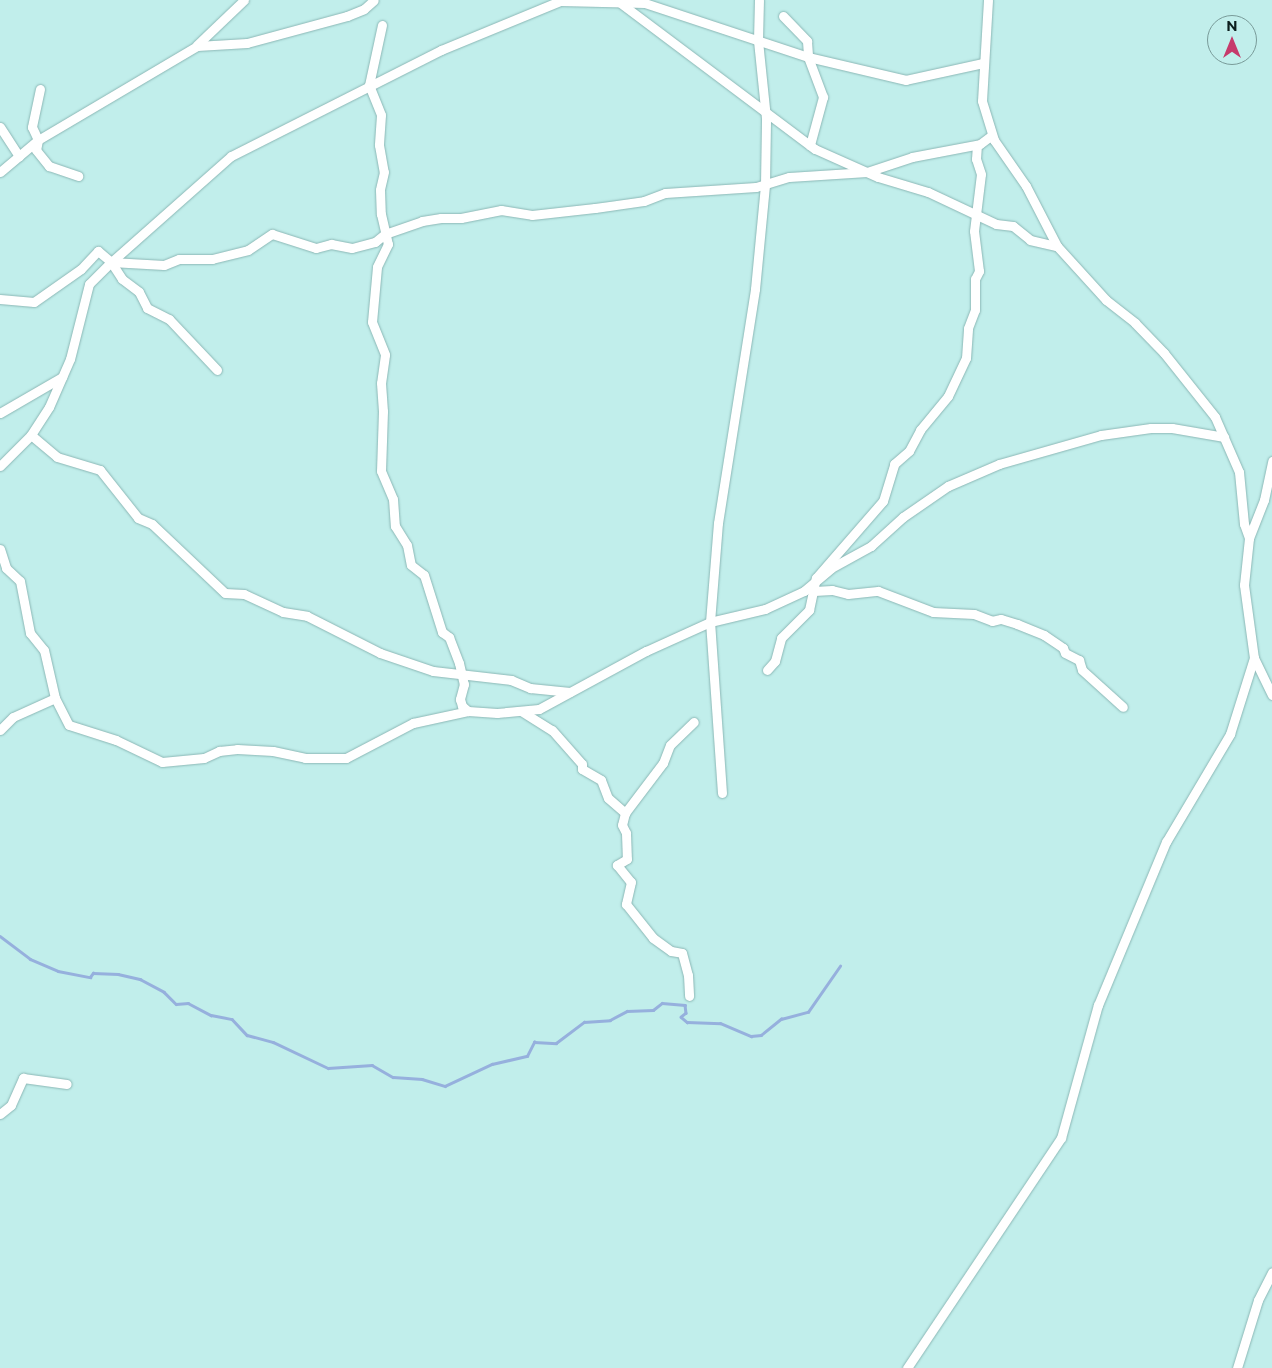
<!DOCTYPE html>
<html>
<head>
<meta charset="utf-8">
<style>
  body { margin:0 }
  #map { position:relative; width:1272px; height:1368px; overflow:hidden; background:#c1eeeb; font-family:Montserrat,sans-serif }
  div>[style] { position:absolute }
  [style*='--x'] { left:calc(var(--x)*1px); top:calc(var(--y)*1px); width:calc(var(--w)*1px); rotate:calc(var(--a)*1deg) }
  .stream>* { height:2.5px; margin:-1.25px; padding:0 1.25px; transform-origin:1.25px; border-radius:1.25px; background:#96b0dd }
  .roads { filter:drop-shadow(0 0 1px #8bb7b5) drop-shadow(0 0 1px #8bb7b5) }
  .minor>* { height:9px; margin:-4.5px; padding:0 4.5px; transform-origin:4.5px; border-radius:4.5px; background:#fff }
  span { translate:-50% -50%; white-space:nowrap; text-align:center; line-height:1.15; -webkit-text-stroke:4px #c1eeeb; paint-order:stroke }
  .north { position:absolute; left:1207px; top:15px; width:50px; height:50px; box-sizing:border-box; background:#c1eeeb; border:1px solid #799b99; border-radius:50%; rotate:0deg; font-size:14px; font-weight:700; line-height:20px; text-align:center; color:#0c1e1d }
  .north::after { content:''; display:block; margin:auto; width:18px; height:22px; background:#c63a6b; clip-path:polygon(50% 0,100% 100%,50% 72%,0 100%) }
</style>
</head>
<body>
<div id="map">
  <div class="stream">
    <i style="--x:0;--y:936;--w:38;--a:37"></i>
    <i style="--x:30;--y:959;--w:30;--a:23"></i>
    <i style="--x:58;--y:971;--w:33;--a:11"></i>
    <i style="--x:90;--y:977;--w:5;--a:-53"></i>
    <i style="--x:93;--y:973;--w:25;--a:2"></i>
    <i style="--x:118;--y:974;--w:23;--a:13"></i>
    <i style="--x:140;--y:979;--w:27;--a:28"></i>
    <i style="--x:164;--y:992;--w:17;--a:45"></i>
    <i style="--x:176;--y:1004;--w:12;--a:-5"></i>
    <i style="--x:188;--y:1003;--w:26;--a:28"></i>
    <i style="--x:211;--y:1015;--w:21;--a:11"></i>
    <i style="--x:232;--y:1019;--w:22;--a:47"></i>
    <i style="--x:247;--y:1035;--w:27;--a:15"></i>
    <i style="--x:273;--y:1042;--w:61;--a:25.3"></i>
    <i style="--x:328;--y:1068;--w:44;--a:-3.9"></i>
    <i style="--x:372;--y:1065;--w:24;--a:30"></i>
    <i style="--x:393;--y:1077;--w:29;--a:4"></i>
    <i style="--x:422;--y:1079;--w:24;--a:17"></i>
    <i style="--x:445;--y:1086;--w:52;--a:-25.1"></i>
    <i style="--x:492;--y:1064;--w:36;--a:-13"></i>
    <i style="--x:527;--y:1056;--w:16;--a:-63"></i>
    <i style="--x:534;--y:1042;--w:22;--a:3"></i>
    <i style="--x:556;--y:1043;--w:35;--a:-37"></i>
    <i style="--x:584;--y:1022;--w:26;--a:-4"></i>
    <i style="--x:610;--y:1020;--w:19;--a:-28"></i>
    <i style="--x:627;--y:1011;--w:26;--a:-2"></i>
    <i style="--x:653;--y:1010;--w:11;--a:-38"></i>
    <i style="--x:662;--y:1003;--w:23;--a:5"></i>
    <i style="--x:685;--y:1005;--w:8;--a:83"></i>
    <i style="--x:686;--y:1013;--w:6;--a:141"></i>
    <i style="--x:681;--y:1017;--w:8;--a:40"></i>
    <i style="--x:687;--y:1022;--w:33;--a:2"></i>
    <i style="--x:720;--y:1023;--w:34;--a:23"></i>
    <i style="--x:751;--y:1036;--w:10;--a:-6"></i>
    <i style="--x:761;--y:1035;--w:26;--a:-39"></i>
    <i style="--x:781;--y:1019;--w:28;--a:-15"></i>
    <i style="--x:808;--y:1012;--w:56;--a:-55.2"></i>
  </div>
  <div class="roads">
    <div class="minor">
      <i style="--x:988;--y:0;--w:101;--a:93.4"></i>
      <i style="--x:982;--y:101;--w:41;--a:72.9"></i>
      <i style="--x:994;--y:140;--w:56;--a:55.2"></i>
      <i style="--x:1026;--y:186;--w:68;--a:62.7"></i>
      <i style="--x:1057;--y:246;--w:73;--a:47.8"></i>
      <i style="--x:1106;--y:300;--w:37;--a:38"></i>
      <i style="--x:1135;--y:323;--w:42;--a:46"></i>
      <i style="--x:1164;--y:353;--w:82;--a:51.4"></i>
      <i style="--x:1215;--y:417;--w:60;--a:66.4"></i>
      <i style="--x:1239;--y:472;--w:52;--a:84.5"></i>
      <i style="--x:1244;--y:524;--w:15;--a:70"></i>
      <i style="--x:619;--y:2;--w:245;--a:36.9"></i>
      <i style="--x:815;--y:149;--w:69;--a:24"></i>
      <i style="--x:878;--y:177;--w:52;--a:16.7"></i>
      <i style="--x:928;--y:192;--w:75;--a:25.2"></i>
      <i style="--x:996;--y:224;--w:17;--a:7"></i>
      <i style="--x:1013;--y:226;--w:22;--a:39"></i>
      <i style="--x:1030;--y:240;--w:28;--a:13"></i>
      <i style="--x:783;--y:16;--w:35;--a:46"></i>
      <i style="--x:807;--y:41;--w:16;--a:86"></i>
      <i style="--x:808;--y:57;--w:43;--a:69.4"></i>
      <i style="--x:823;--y:97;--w:50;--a:105.2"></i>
      <i style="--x:382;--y:25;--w:61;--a:102.2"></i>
      <i style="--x:369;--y:85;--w:32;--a:68"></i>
      <i style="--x:381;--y:115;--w:30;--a:94"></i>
      <i style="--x:379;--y:145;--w:27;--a:80"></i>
      <i style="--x:384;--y:172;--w:18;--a:103"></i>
      <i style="--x:380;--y:190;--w:24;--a:88"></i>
      <i style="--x:381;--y:214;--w:31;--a:77"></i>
      <i style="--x:388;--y:244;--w:25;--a:116"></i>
      <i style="--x:377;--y:267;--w:55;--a:95.2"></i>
      <i style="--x:372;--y:322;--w:35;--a:68"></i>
      <i style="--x:385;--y:355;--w:28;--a:98"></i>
      <i style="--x:381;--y:383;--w:28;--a:86"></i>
      <i style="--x:383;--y:411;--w:60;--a:91.9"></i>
      <i style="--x:381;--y:471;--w:30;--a:67"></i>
      <i style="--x:393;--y:499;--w:27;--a:86"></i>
      <i style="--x:395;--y:526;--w:22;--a:58"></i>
      <i style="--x:407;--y:545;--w:20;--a:79"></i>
      <i style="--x:411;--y:565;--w:16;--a:38"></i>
      <i style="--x:424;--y:575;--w:60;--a:72.5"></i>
      <i style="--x:442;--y:632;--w:9;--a:36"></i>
      <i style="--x:449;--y:637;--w:28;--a:69"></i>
      <i style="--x:459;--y:663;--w:22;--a:77"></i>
      <i style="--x:464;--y:684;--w:16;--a:105"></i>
      <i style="--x:460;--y:699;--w:7;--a:74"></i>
      <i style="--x:462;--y:706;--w:8;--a:40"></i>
      <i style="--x:197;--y:45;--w:65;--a:-43.8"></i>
      <i style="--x:983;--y:63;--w:79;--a:167.6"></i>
      <i style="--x:906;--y:80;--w:101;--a:-166.8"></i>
      <i style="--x:808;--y:57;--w:172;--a:-161.7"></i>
      <i style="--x:645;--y:3;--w:85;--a:-178.7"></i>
      <i style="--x:560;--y:1;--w:129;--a:157.6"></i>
      <i style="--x:441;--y:50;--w:235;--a:153.2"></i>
      <i style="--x:231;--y:156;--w:160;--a:138.5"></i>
      <i style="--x:111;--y:262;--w:53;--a:3.2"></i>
      <i style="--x:164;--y:265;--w:16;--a:-22"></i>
      <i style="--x:179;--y:259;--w:33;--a:0"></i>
      <i style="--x:212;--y:259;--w:37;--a:-14"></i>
      <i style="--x:248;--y:250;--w:29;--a:-34"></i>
      <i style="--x:272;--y:234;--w:46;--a:17.7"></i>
      <i style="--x:316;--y:248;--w:16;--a:-15"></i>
      <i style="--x:331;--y:244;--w:21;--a:11"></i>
      <i style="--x:352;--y:248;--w:24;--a:-15"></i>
      <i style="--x:375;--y:242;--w:13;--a:-39"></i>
      <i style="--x:385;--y:234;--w:39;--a:-19"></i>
      <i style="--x:422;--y:221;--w:19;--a:-9"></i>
      <i style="--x:441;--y:218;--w:20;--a:0"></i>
      <i style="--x:461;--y:218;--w:41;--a:-11.3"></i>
      <i style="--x:501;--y:210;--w:31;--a:9"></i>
      <i style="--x:532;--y:215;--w:63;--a:-6.3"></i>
      <i style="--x:595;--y:208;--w:49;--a:-8.1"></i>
      <i style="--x:644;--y:201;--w:22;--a:-21"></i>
      <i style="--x:665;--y:193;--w:91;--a:-3.8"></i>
      <i style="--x:756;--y:187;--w:34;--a:-17"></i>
      <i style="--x:789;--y:177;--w:78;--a:-3.7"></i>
      <i style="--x:867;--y:172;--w:47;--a:-18.4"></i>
      <i style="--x:912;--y:157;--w:69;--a:-10.8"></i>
      <i style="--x:980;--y:144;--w:15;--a:-37"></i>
      <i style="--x:40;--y:89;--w:39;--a:102"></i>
      <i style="--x:32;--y:127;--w:14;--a:65"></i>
      <i style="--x:38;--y:140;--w:10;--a:101"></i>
      <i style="--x:36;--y:150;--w:21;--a:51"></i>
      <i style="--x:49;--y:166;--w:31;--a:19"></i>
      <i style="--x:0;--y:127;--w:35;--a:57"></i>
      <i style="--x:0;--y:172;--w:50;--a:-40.1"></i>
      <i style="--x:38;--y:140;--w:185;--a:-30.6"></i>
      <i style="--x:197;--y:46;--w:50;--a:-3.4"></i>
      <i style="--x:247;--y:43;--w:104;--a:-15.1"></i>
      <i style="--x:347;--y:16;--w:18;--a:-22"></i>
      <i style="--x:364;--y:9;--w:13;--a:-42"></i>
      <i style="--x:111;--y:262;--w:20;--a:57"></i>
      <i style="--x:122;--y:279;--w:21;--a:37"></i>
      <i style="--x:139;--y:292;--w:18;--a:63"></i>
      <i style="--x:147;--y:308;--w:25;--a:27"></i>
      <i style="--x:169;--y:319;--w:70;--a:46.7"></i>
      <i style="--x:0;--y:299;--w:34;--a:5"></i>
      <i style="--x:34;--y:302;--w:57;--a:-35.1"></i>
      <i style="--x:81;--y:269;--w:25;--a:-47"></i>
      <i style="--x:98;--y:251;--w:17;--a:40"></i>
      <i style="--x:111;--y:262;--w:31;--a:135"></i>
      <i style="--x:89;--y:284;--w:77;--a:104.2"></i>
      <i style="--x:70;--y:359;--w:52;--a:113.6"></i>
      <i style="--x:49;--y:407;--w:33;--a:123"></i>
      <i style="--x:31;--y:435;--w:44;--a:135"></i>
      <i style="--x:0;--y:413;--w:72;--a:-30.1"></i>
      <i style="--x:31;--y:435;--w:34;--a:40"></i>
      <i style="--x:57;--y:457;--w:45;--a:16.8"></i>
      <i style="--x:100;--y:470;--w:61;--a:51.6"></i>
      <i style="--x:138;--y:518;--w:15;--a:23"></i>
      <i style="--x:152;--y:524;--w:100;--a:43.4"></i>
      <i style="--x:225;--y:593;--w:19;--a:3"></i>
      <i style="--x:244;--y:594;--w:43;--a:24.8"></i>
      <i style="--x:283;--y:612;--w:24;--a:9"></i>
      <i style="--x:307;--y:616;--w:82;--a:26.9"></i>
      <i style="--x:380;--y:653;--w:56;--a:18.8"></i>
      <i style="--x:433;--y:671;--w:79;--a:6.6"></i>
      <i style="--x:511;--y:680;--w:21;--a:23"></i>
      <i style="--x:530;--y:688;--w:40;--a:5.7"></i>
      <i style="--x:0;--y:549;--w:20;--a:72"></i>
      <i style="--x:6;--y:568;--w:19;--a:43"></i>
      <i style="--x:20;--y:581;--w:53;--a:79.1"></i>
      <i style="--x:30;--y:633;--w:22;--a:51"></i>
      <i style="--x:44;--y:650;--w:49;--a:77.1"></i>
      <i style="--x:55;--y:698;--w:30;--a:63"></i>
      <i style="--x:69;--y:725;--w:49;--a:17.7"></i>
      <i style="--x:116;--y:740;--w:51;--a:25.6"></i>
      <i style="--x:162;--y:762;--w:42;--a:-5.4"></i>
      <i style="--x:204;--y:758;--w:17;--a:-25"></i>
      <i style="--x:219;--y:751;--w:18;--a:-6"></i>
      <i style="--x:237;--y:749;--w:36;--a:3"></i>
      <i style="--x:273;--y:751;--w:33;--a:12"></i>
      <i style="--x:305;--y:758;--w:41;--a:0"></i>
      <i style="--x:346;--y:758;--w:76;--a:-27.6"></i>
      <i style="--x:413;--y:723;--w:56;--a:-12.3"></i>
      <i style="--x:468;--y:711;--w:29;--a:4"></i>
      <i style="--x:497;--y:713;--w:42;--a:-5.4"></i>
      <i style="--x:539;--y:709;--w:122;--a:-28.5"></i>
      <i style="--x:646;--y:651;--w:70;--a:-24.4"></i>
      <i style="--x:710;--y:622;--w:57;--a:-13.3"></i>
      <i style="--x:765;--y:609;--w:43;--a:-24.8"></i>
      <i style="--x:804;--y:591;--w:35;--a:-40"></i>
      <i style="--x:831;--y:568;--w:46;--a:-28.8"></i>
      <i style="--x:871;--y:546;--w:43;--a:-42.2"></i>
      <i style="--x:903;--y:517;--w:55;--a:-34.6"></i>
      <i style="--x:948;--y:486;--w:56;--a:-23.3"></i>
      <i style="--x:999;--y:464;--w:106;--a:-15.9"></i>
      <i style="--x:1101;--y:435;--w:50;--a:-8"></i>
      <i style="--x:1151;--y:428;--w:21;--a:0"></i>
      <i style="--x:1172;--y:428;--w:53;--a:9.8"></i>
      <i style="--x:814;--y:591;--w:18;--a:-3"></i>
      <i style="--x:832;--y:590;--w:16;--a:14"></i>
      <i style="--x:848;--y:594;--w:30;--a:-6"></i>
      <i style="--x:878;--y:591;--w:59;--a:20.9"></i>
      <i style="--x:933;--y:612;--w:41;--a:2.8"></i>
      <i style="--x:974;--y:614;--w:19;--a:21"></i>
      <i style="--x:992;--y:621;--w:9;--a:-13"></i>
      <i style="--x:1001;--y:619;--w:17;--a:17"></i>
      <i style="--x:1017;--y:624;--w:29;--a:22"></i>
      <i style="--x:1044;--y:635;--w:23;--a:34"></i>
      <i style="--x:1063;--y:648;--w:5;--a:68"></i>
      <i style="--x:1065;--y:653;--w:16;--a:27"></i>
      <i style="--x:1079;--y:660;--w:10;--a:73"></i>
      <i style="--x:1082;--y:670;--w:55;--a:42.1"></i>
      <i style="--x:1254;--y:658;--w:41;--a:64.1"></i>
      <i style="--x:767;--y:670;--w:12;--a:-48"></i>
      <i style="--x:775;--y:661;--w:24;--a:-75"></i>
      <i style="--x:781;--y:638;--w:40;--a:-45"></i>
      <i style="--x:809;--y:610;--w:33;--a:-78"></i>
      <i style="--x:816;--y:578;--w:102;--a:-49"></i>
      <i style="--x:883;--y:501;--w:39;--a:-73"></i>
      <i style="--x:894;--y:464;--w:20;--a:-41"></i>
      <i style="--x:909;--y:451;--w:24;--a:-62"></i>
      <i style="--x:920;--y:430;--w:44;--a:-50.5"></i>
      <i style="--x:948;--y:396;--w:42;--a:-64.7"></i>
      <i style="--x:966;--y:358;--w:30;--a:-86"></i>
      <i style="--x:968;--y:328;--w:19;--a:-69"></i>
      <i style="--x:975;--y:310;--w:31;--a:-90"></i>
      <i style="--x:975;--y:279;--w:9;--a:-63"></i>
      <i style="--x:979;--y:271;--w:40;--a:-97.1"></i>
      <i style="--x:974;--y:231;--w:57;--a:-83"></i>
      <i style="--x:981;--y:174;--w:16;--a:-108"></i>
      <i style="--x:976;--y:159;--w:14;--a:-86"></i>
      <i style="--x:521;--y:711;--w:36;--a:32"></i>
      <i style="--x:552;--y:730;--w:45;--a:48.6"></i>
      <i style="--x:582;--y:764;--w:5;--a:90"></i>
      <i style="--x:582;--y:769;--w:22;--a:30"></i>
      <i style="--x:601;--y:780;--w:19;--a:69"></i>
      <i style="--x:608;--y:798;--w:23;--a:41"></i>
      <i style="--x:625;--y:813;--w:12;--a:104"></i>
      <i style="--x:622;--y:825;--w:9;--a:63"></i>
      <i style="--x:626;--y:833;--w:26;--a:88"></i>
      <i style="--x:627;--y:859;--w:12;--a:149"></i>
      <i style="--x:617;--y:865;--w:22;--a:51"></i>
      <i style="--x:631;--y:882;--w:23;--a:103"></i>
      <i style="--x:626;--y:904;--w:43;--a:51.5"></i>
      <i style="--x:653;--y:938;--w:22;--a:36"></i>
      <i style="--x:671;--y:951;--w:11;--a:10"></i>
      <i style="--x:682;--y:953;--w:23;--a:75"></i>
      <i style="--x:688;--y:975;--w:21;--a:87"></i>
      <i style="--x:0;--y:730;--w:18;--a:-45"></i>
      <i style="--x:13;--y:717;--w:46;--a:-24.3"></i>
      <i style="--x:722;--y:793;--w:171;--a:-94"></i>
      <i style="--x:710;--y:622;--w:99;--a:-85.4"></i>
      <i style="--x:718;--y:523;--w:237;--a:-81"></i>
      <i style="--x:755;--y:289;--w:104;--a:-84.5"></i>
      <i style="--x:765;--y:185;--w:67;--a:-89.1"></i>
      <i style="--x:766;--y:118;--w:78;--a:-95.9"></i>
      <i style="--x:758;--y:40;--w:40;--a:-88.6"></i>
      <i style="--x:625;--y:813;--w:63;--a:-52.8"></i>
      <i style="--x:663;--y:763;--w:19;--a:-69"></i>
      <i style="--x:670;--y:745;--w:33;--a:-44"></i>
      <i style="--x:0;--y:1114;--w:14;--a:-39"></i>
      <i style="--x:11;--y:1105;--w:30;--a:-66"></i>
      <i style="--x:23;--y:1078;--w:44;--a:7.8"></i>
      <i style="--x:907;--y:1368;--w:277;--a:-56.2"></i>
      <i style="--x:1061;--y:1138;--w:138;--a:-74.5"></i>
      <i style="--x:1098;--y:1005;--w:177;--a:-67.4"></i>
      <i style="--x:1166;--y:842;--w:126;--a:-59.3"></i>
      <i style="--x:1230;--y:734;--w:80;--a:-72.5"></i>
      <i style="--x:1254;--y:658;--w:74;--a:-97.8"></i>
      <i style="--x:1244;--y:585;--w:47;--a:-83.9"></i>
      <i style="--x:1249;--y:538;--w:41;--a:-68.5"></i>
      <i style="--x:1264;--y:500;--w:40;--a:-78"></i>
      <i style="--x:1237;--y:1368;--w:71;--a:-72.8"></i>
      <i style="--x:1258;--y:1300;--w:31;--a:-63"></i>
    </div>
  </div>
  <div class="north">N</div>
</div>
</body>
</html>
